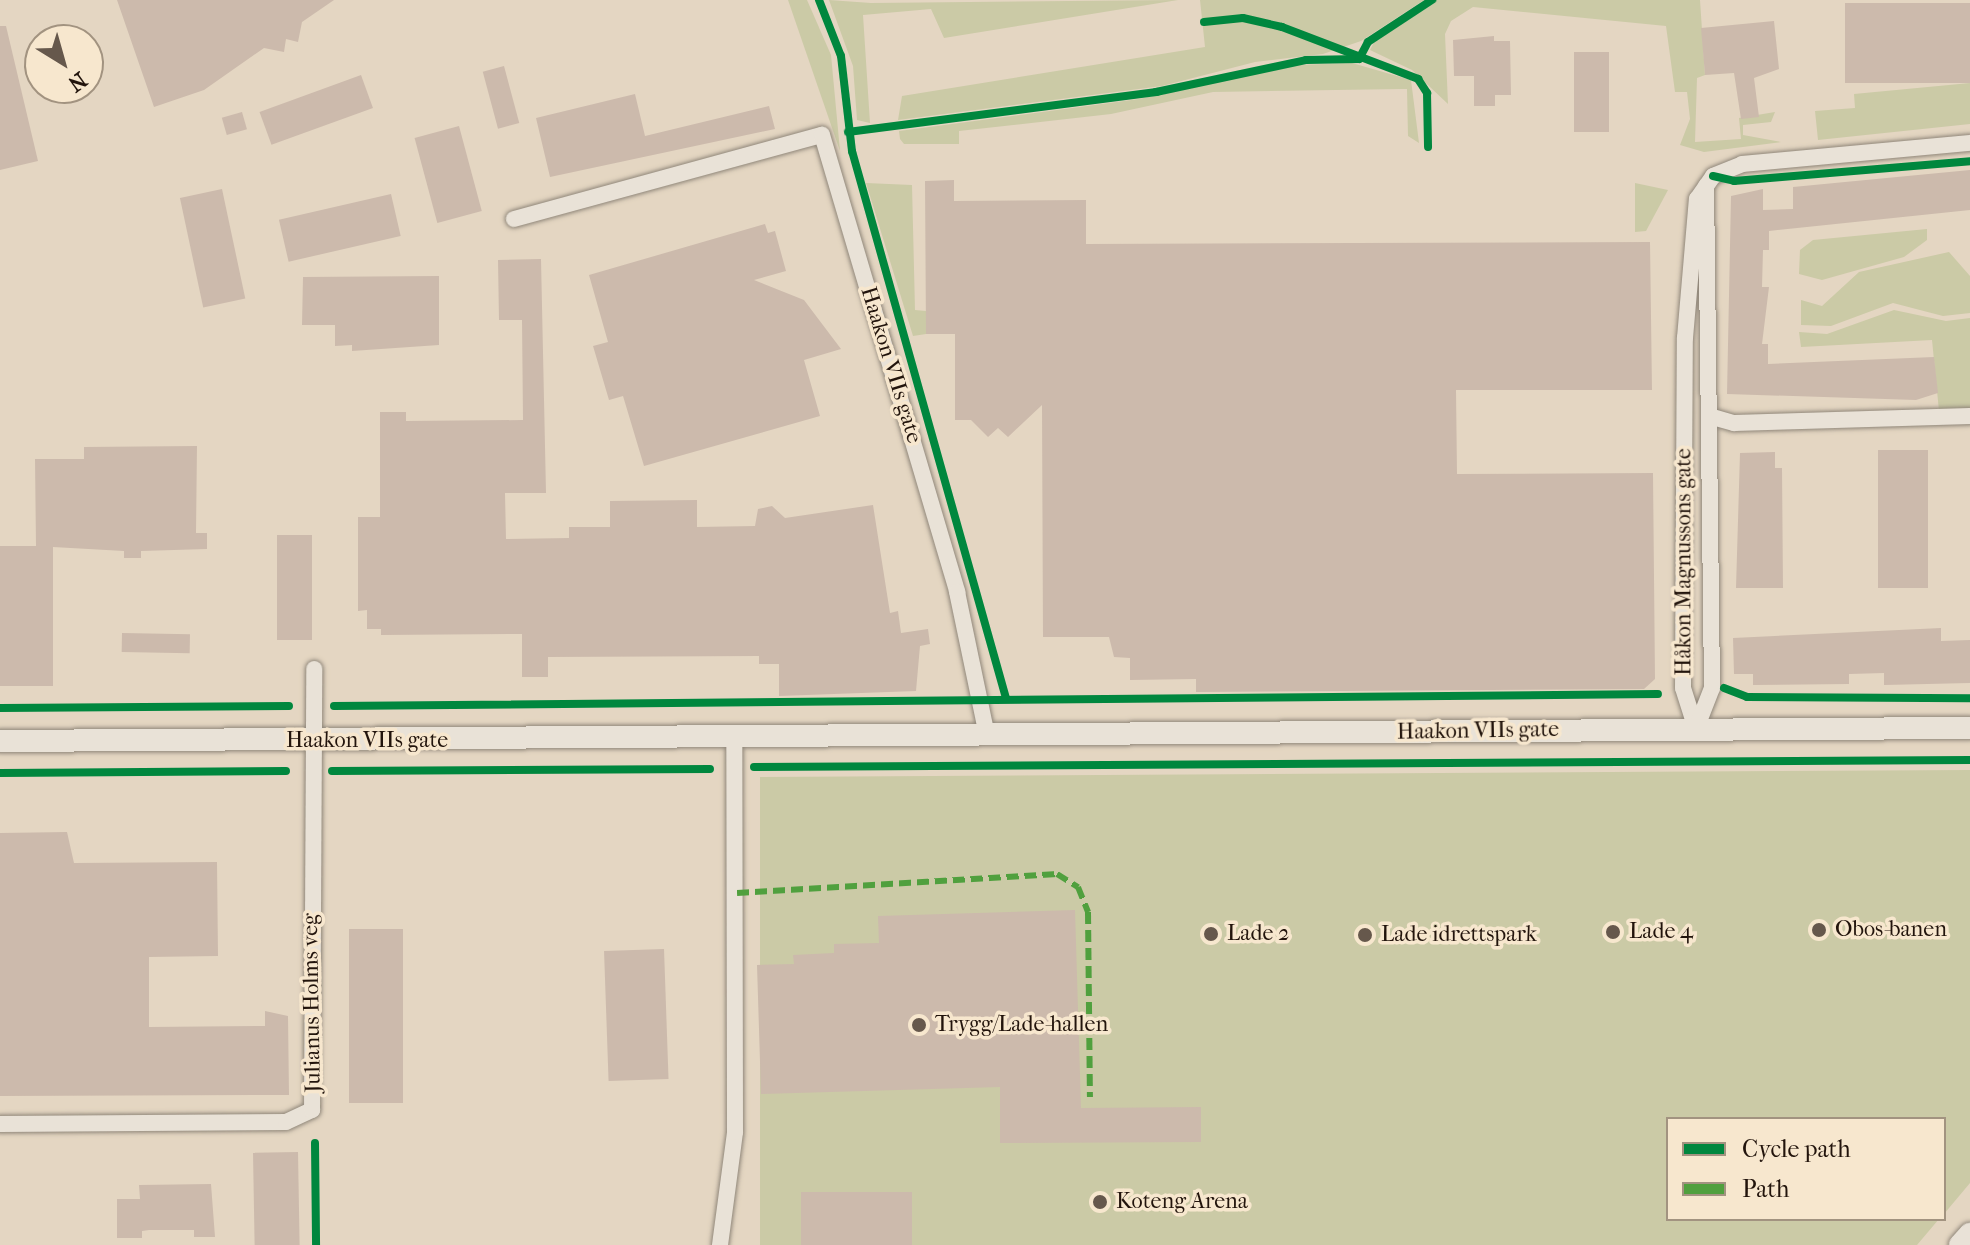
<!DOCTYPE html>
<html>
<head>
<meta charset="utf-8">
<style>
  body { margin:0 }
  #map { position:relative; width:1970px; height:1245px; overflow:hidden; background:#e4d6c2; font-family:"IM FELL French Canon",serif }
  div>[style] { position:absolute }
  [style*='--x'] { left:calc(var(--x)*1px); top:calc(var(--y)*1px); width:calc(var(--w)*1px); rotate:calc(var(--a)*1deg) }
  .green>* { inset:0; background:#cbcaa6 }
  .building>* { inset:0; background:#ccbaac; transform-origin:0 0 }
  .roads { filter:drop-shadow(0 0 2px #90877a) drop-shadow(0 0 2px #90877a) }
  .street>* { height:16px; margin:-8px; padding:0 8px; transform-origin:8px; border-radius:8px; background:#e9e2d7 }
  .secondary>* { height:22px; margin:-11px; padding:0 11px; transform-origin:11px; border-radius:11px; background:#e9e2d7 }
  .quiet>* { height:6px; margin-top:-3px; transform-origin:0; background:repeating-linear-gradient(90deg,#50a03e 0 12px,transparent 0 18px) }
  .cycleway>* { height:8px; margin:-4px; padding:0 4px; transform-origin:4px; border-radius:4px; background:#00873e }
  .dots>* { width:22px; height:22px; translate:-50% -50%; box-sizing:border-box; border:4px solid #f7e7ce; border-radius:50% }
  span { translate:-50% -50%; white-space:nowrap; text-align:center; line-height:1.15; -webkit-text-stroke:7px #f7e7ce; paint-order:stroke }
  .street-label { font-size:22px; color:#22140c }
  .poi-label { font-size:22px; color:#22140c }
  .left { translate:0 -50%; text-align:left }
  .legend { position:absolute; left:1666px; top:1117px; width:280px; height:104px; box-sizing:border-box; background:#f7e7ce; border:2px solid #a29380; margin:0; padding:10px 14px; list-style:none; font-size:24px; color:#22140c }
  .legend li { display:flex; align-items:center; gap:16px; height:40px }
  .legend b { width:40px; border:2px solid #a29380 }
  .north { position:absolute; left:24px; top:24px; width:80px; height:80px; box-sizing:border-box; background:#f7e7ce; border:2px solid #a29380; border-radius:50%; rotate:143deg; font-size:22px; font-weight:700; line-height:32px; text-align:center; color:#22140c }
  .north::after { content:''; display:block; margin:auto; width:28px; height:36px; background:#66584c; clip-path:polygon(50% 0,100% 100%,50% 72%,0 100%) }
</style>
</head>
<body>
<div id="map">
  <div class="green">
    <i style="clip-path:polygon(788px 0,807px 0,831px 55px,840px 151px)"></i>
    <i style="clip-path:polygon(829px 0,871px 3px,1178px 0,944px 38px,931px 9px,863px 15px,870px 123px,857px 120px,853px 66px)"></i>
    <i style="clip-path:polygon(1200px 0,1424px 0,1361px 41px,1323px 54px,1255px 62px,1162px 86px,898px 120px,902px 96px,1205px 47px)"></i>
    <i style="clip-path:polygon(1437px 0,1700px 0,1705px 75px,1697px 78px,1695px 142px,1741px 139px,1739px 118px,1775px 112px,1771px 122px,1743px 125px,1743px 135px,1781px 142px,1704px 152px,1680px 145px,1690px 119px,1687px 92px,1675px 92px,1666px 26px,1473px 7px,1451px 21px,1445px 34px,1448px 104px,1412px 70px,1370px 50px,1375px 40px)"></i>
    <i style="clip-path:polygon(1352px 63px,1411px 80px,1419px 143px,1408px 136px,1407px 89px,1402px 89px,1213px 92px,1111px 114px,959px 131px,959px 144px,904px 144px,900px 139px,899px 131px,1139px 99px,1295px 65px)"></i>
    <i style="clip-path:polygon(1970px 83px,1970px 124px,1818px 140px,1815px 111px,1855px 108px,1854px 94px)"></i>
    <i style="clip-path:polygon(866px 183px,912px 185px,915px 310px,926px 311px,926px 334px,913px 336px)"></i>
    <i style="clip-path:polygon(1635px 183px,1668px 190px,1646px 231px,1635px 232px)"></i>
    <i style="clip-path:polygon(1927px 229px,1927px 240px,1904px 257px,1822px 280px,1799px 274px,1800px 250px,1813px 240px)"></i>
    <i style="clip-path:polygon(1949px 252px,1970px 276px,1970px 313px,1943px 316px,1893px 303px,1831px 326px,1801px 325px,1801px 300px,1822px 306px,1859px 272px)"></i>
    <i style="clip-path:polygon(1894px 310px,1946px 321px,1970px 318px,1970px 410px,1939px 411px,1932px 340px,1801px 347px,1799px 332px,1827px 334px)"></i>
    <i style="clip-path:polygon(1970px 770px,1970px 1183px,1944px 1214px,1944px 1119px,1668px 1119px,1668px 1219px,1939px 1219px,1917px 1245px,760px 1245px,760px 777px)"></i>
  </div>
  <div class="building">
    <i style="clip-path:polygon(117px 0,334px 0,302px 22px,298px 42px,286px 39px,284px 52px,264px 48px,204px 90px,154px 107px)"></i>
    <i style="left:1970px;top:3px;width:80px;height:125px;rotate:90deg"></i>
    <i style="clip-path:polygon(1774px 21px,1779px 69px,1754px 78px,1759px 117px,1741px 119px,1734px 73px,1705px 75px,1701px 28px)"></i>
    <i style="clip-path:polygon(0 26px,6px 26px,38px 161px,0 170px)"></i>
    <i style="clip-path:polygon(1494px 36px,1494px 41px,1510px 41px,1511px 95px,1495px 95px,1495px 106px,1474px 106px,1474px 76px,1454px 76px,1453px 40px)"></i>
    <i style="left:1574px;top:52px;width:35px;height:80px"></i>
    <i style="left:504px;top:66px;width:59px;height:22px;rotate:75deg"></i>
    <i style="left:361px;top:75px;width:35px;height:108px;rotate:70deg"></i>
    <i style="clip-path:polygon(635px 94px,645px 136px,769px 106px,775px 129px,550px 177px,536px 118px)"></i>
    <i style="left:242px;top:112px;width:18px;height:21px;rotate:74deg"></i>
    <i style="left:459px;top:126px;width:88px;height:46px;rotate:75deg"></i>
    <i style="clip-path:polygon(1970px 170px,1970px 210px,1769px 231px,1769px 250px,1763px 250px,1762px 287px,1769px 287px,1762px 344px,1768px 344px,1768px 364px,1934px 357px,1938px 393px,1916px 400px,1727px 394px,1731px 196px,1763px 189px,1763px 210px,1793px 209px,1793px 187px)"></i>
    <i style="clip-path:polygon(954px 180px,954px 201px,1086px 200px,1086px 244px,1650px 242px,1652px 390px,1456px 390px,1457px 474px,1653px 473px,1655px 679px,1644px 689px,1196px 692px,1196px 679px,1130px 680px,1130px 658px,1114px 657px,1109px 637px,1043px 637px,1042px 405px,1008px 437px,998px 428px,988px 437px,971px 420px,955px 420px,955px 334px,926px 334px,925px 181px)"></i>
    <i style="left:222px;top:189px;width:112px;height:43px;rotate:78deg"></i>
    <i style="left:391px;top:194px;width:43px;height:115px;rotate:77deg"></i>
    <i style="clip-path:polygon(765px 224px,768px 233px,775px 231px,786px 271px,754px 280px,804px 300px,841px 349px,804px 360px,820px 416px,644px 466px,623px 396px,609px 400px,593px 346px,608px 342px,589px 275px)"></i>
    <i style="clip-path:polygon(541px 259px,546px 493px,505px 493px,506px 539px,569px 538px,569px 527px,610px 527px,610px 501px,697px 500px,697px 527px,755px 526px,758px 509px,772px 506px,785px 518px,873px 505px,890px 613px,898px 611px,901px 633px,928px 629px,930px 644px,920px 646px,916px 691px,779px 696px,779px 664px,759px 664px,759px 656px,548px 657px,548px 677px,522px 677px,522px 634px,381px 635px,381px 629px,367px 629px,367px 610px,358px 611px,358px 517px,380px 517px,380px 412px,406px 412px,406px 421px,523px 420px,522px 320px,499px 320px,498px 260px)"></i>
    <i style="clip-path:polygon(439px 276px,439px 345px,352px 351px,352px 345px,335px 346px,335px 325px,302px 325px,303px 277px)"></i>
    <i style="clip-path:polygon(197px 446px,196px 533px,207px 533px,207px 549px,141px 551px,141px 558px,124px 558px,124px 551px,53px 547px,53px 686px,0 686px,0 546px,36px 546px,35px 459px,84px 459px,84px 447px)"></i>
    <i style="left:1878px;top:450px;width:50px;height:138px"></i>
    <i style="clip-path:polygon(1775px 452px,1775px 468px,1782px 468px,1783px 588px,1736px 588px,1740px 453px)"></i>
    <i style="left:277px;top:535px;width:35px;height:105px"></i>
    <i style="clip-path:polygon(1941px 628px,1941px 641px,1970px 640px,1970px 683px,1884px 685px,1884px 673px,1849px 674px,1849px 684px,1753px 685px,1753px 674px,1734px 674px,1733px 638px)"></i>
    <i style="left:122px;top:633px;width:68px;height:19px;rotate:1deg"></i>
    <i style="clip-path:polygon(67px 832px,74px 863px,217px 862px,218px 956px,149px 957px,149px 1027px,265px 1026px,265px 1011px,288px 1016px,289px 1095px,0 1096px,0 833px)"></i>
    <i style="clip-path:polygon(1075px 910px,1081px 1108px,1201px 1107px,1201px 1142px,1000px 1143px,1000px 1087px,761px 1094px,757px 965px,794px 964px,793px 955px,834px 953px,834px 944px,879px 943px,878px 916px)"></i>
    <i style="left:349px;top:929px;width:54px;height:174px"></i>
    <i style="left:664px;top:949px;width:130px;height:60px;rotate:88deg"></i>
    <i style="left:298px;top:1152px;width:93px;height:45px;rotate:89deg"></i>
    <i style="clip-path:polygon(211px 1184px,215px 1237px,194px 1237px,194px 1230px,149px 1230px,142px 1231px,142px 1238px,117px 1238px,117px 1199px,140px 1199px,139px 1185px)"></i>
    <i style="left:912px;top:1192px;width:53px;height:111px;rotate:90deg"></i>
  </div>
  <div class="roads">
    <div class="street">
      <i style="--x:514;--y:219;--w:319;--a:-15.3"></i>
      <i style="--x:822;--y:135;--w:477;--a:73.5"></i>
      <i style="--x:957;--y:592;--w:147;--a:78.2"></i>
      <i style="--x:1709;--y:416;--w:26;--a:16"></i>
      <i style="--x:1734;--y:423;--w:236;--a:-1.7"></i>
      <i style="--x:1696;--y:729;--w:43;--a:-107.6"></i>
      <i style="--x:1683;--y:688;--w:350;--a:-89.7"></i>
      <i style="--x:1685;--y:338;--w:140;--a:-85.1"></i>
      <i style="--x:1697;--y:199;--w:28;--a:-55"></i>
      <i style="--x:1713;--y:176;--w:31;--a:-22"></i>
      <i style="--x:1742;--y:164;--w:229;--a:-5.3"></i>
      <i style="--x:1696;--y:729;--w:44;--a:-68.7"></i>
      <i style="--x:1712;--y:688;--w:502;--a:-90.68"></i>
      <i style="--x:0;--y:1124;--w:286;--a:-0.4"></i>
      <i style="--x:286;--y:1122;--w:29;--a:-25"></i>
      <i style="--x:312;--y:1110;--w:441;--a:-89.7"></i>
      <i style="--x:720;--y:1245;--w:114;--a:-82.4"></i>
      <i style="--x:735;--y:1132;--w:395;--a:-90.1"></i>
    </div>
    <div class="secondary">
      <i style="--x:0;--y:741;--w:1970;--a:-0.38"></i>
      <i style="--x:1960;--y:1245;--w:15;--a:-48"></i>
    </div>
  </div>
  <div class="quiet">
    <i style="--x:737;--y:893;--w:321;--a:-3.4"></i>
    <i style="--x:1057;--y:874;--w:25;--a:32"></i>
    <i style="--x:1078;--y:887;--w:27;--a:68"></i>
    <i style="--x:1088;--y:912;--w:185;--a:89.4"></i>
  </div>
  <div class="cycleway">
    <i style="--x:819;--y:0;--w:60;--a:68.6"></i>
    <i style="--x:841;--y:56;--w:96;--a:83.4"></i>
    <i style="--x:852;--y:151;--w:568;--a:74.28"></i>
    <i style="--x:1204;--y:22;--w:39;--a:-6"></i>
    <i style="--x:1243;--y:18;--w:40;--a:13"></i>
    <i style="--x:1282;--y:27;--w:146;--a:20.9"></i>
    <i style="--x:1418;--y:79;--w:17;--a:57"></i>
    <i style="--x:1427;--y:93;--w:54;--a:88.9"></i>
    <i style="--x:848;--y:132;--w:311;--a:-7.4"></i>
    <i style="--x:1156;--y:92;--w:153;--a:-12"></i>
    <i style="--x:1306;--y:60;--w:53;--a:-1.1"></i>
    <i style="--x:1359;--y:59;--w:19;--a:-62"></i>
    <i style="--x:1368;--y:42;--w:77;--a:-33.3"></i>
    <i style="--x:1713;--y:176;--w:22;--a:13"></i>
    <i style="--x:1734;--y:181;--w:237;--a:-4.8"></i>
    <i style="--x:1724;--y:688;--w:25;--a:21"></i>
    <i style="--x:1747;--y:697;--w:223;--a:0.3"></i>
    <i style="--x:334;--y:706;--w:1324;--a:-0.52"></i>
    <i style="--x:0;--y:708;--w:289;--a:-0.4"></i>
    <i style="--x:754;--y:767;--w:1216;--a:-0.33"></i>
    <i style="--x:332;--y:771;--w:378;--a:-0.3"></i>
    <i style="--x:0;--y:773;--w:286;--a:-0.4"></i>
    <i style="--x:315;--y:1143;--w:102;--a:89.4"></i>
  </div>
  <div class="dots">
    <i style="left:1819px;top:930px;background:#66584c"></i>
    <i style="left:1613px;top:932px;background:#66584c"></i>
    <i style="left:1211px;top:934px;background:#66584c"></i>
    <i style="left:1365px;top:935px;background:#66584c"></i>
    <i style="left:919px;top:1025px;background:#66584c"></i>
    <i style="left:1100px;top:1202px;background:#66584c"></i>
  </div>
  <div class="street-label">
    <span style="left:891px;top:365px;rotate:73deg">Haakon VIIs gate</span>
    <span style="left:1684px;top:562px;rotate:-90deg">Håkon Magnussons gate</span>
    <span style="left:1478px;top:731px;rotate:-1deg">Haakon VIIs gate</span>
    <span style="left:367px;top:741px">Haakon VIIs gate</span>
    <span style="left:312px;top:1003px;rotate:-91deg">Julianus Holms veg</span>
  </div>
  <div class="poi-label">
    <span class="left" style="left:1835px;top:930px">Obos-banen</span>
    <span class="left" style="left:1629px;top:932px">Lade 4</span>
    <span class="left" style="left:1227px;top:934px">Lade 2</span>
    <span class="left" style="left:1381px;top:935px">Lade idrettspark</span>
    <span class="left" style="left:935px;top:1025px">Trygg/Lade-hallen</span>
    <span class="left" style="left:1116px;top:1202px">Koteng Arena</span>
  </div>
  <ul class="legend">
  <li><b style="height:10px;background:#00873e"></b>Cycle path</li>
  <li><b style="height:10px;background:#50a03e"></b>Path</li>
  </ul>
  <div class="north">N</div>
</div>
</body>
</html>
